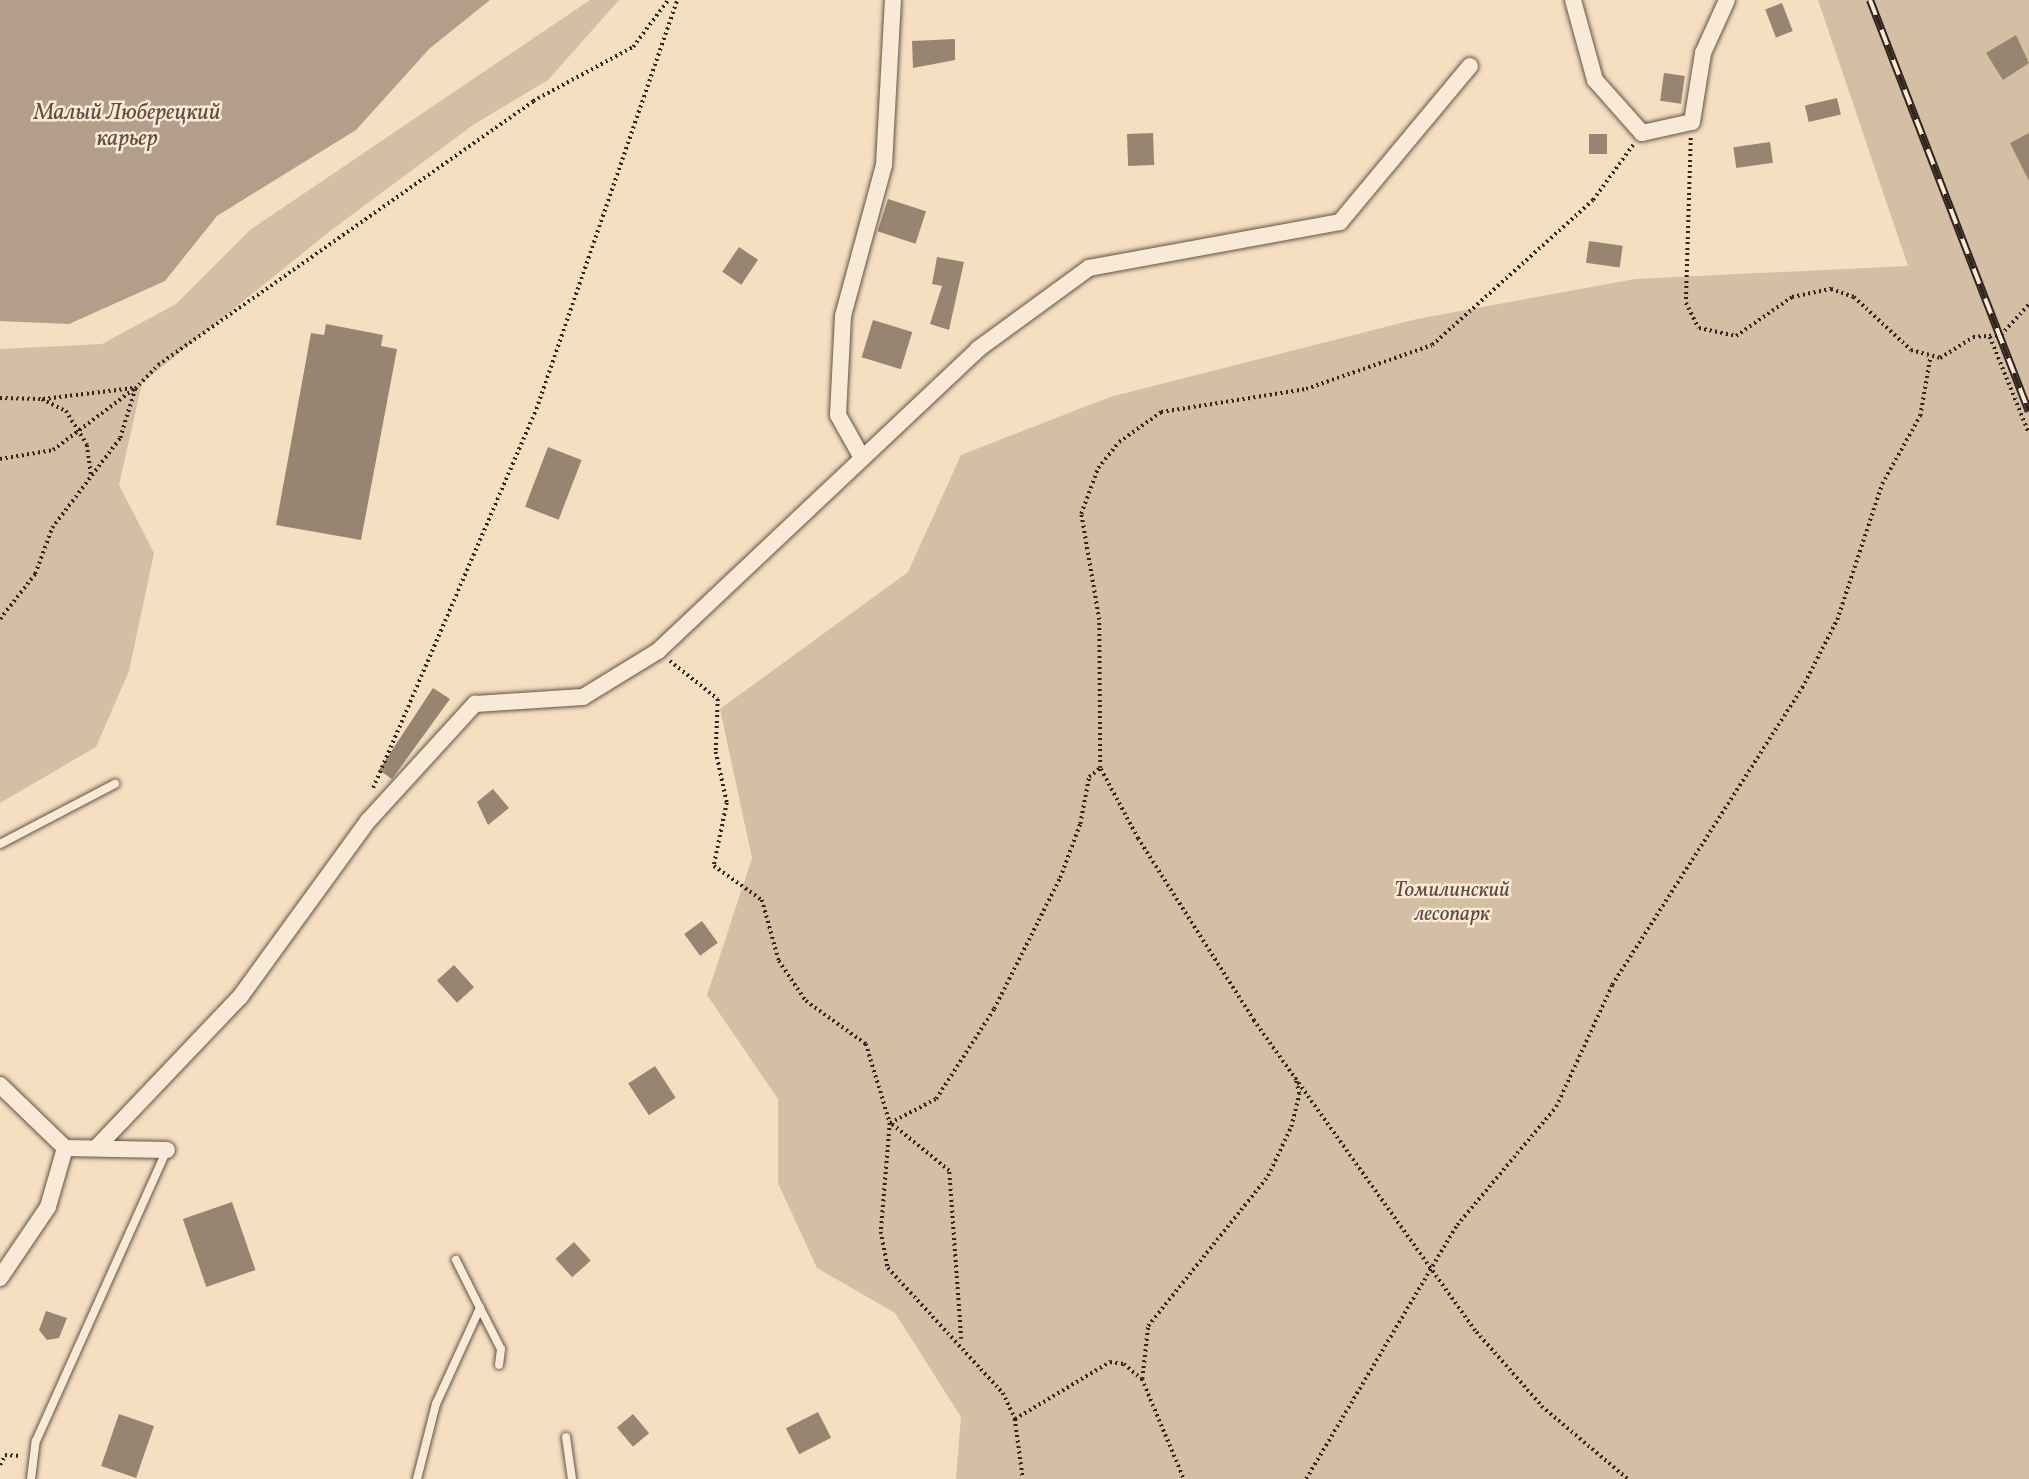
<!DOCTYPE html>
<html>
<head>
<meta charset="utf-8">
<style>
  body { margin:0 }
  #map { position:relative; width:2029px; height:1479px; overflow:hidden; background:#f5dfc0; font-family:Vollkorn,serif }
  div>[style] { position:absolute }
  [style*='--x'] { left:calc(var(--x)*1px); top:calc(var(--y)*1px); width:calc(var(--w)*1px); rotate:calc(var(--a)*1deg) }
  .green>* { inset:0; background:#d4bfa4 }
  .water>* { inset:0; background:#b39f89 }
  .building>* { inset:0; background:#978572; transform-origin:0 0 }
  .path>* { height:3.5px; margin-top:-1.75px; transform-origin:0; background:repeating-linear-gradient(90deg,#32241e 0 2px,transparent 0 5.5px) }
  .roads { filter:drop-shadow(0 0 2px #635346) drop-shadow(0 0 2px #635346) }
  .service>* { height:8px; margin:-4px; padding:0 4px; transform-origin:4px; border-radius:4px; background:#f8ead6 }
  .minor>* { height:16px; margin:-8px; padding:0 8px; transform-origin:8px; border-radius:8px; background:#f8ead6 }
  .rail>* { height:8px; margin-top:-4px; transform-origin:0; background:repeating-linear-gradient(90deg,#f8ead6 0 16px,#32241e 0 32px); box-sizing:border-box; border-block:2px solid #32241e }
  span { translate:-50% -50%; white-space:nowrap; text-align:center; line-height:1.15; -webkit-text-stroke:5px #f8ead6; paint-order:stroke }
  .park-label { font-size:21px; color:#5a4b40; font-style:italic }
  .water-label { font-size:23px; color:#5f4f43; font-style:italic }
</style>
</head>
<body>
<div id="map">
  <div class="green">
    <i style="clip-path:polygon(590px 0,619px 0,548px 80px,473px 125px,330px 231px,142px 383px,119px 485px,154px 553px,129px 671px,96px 747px,0 803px,0 349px,102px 344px,176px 304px,250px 230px)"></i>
    <i style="clip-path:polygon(1818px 0,2029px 0,2029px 1479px,956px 1479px,961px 1417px,895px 1313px,817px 1268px,778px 1183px,778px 1099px,707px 995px,752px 858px,720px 709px,908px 572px,961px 455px,1110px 397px,1417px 319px,1635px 279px,1908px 266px)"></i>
  </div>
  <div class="water">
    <i style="clip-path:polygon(0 0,490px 0,429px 49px,356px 130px,217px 216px,165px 281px,69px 324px,0 321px)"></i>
  </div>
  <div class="building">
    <i style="left:1782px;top:3px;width:30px;height:18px;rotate:69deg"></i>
    <i style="clip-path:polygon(2016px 35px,2029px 63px,2003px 80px,1986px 53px)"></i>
    <i style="clip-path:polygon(955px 39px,955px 60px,913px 68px,912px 41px)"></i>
    <i style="left:1664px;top:73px;width:21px;height:28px;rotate:8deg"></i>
    <i style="left:1837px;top:98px;width:17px;height:33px;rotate:77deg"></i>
    <i style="left:1153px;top:133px;width:32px;height:26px;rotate:88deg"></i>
    <i style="clip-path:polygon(2029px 133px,2029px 181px,2010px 143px)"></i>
    <i style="left:1589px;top:134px;width:18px;height:20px"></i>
    <i style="left:1770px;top:142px;width:21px;height:37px;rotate:82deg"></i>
    <i style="left:888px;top:199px;width:40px;height:34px;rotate:18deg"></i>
    <i style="left:1589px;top:241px;width:34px;height:22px;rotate:8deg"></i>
    <i style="left:739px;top:247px;width:23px;height:30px;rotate:34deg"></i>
    <i style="clip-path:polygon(937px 257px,964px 262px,949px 330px,930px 324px,942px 286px,932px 284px)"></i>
    <i style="left:873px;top:320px;width:41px;height:39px;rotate:17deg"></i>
    <i style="clip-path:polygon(326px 324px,383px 335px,381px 346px,397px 349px,361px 540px,276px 525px,311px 333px,324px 335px)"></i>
    <i style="left:548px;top:447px;width:36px;height:64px;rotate:21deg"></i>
    <i style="clip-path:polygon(433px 688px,450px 699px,392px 779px,379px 770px)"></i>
    <i style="clip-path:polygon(493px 789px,509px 808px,488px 825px,477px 802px)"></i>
    <i style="left:702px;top:921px;width:27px;height:22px;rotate:54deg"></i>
    <i style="left:454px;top:965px;width:30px;height:23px;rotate:48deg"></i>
    <i style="left:655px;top:1066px;width:38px;height:32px;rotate:57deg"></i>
    <i style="left:232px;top:1202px;width:72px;height:52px;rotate:71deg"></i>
    <i style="left:574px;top:1242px;width:25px;height:25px;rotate:48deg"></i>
    <i style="clip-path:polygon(46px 1311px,67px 1318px,59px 1338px,47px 1340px,39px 1330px)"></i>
    <i style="left:818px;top:1412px;width:29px;height:36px;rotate:63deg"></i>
    <i style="left:119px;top:1414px;width:37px;height:55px;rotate:19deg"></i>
    <i style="left:633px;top:1414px;width:25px;height:21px;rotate:50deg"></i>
  </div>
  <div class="path">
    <i style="--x:1691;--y:138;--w:165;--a:91.7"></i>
    <i style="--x:1686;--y:303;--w:28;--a:63"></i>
    <i style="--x:1699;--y:328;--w:38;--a:12"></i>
    <i style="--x:1736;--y:336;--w:68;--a:-34.9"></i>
    <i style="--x:1792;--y:297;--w:40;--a:-12"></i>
    <i style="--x:1831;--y:289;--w:24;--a:19"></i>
    <i style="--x:1854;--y:297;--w:78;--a:42.9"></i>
    <i style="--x:1911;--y:350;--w:30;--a:15"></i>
    <i style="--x:1940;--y:358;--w:39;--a:-32"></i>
    <i style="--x:1973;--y:337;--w:28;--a:-4"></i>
    <i style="--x:2001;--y:335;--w:42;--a:-47.9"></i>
    <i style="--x:1990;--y:337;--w:104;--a:67.9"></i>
    <i style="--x:0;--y:398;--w:42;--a:1.4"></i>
    <i style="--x:42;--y:399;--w:27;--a:27"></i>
    <i style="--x:66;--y:411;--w:40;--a:58"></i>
    <i style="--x:87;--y:445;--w:30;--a:82"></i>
    <i style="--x:43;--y:399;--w:91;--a:-7"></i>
    <i style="--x:0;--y:459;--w:54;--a:-9.6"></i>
    <i style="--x:53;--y:450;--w:101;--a:-37"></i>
    <i style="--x:0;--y:619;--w:57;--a:-52.1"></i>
    <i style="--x:35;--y:574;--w:49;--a:-69.7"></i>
    <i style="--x:52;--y:528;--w:113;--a:-52.9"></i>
    <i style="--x:120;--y:438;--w:51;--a:-73"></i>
    <i style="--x:135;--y:389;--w:33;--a:-46"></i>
    <i style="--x:158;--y:365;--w:459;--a:-35.1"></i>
    <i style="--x:533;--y:101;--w:114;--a:-28.4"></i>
    <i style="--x:633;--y:47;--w:59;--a:-53.3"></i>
    <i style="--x:670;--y:661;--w:61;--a:38.4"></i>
    <i style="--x:718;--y:699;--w:53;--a:92.2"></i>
    <i style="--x:716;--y:752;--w:52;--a:77.8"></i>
    <i style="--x:727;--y:803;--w:64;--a:101.7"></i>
    <i style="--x:714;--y:866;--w:59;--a:35.3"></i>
    <i style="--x:762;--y:900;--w:63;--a:74.4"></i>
    <i style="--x:779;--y:961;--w:48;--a:56"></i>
    <i style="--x:806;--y:1001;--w:74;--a:35.6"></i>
    <i style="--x:866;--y:1044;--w:83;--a:73.1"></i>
    <i style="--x:890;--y:1123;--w:109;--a:94.7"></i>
    <i style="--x:881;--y:1232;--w:37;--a:79"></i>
    <i style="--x:888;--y:1268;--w:170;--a:47.4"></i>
    <i style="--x:1003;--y:1393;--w:29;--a:65"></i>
    <i style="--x:1015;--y:1419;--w:61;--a:82.4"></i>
    <i style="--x:373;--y:788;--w:418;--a:-66.7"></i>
    <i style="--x:538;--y:404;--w:427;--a:-71"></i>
    <i style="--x:961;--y:1339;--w:168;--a:-94.1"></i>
    <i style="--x:949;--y:1171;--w:76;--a:-140.9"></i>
    <i style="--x:890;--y:1123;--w:52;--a:-27.6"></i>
    <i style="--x:936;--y:1099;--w:107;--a:-57.2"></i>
    <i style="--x:994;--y:1009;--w:147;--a:-63.3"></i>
    <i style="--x:1060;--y:878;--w:58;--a:-69.7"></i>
    <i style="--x:1080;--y:824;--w:48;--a:-79.2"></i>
    <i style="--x:1089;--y:777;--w:14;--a:-39"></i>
    <i style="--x:1142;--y:1379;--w:53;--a:-83.5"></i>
    <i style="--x:1148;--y:1326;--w:192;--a:-51.3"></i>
    <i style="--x:1268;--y:1176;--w:54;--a:-64.9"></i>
    <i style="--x:1291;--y:1127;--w:34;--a:-76"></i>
    <i style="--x:1299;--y:1094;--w:17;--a:-103"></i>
    <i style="--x:1015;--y:1419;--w:111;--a:-31"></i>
    <i style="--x:1110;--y:1362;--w:14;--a:8"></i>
    <i style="--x:1124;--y:1364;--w:23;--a:40"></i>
    <i style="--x:1142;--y:1379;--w:108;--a:67.2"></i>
    <i style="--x:0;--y:1465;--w:11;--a:-63"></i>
    <i style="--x:5;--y:1455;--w:16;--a:4"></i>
    <i style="--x:1306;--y:1479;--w:295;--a:-59.3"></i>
    <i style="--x:1457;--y:1225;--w:154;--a:-50"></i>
    <i style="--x:1556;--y:1107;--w:134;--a:-65.3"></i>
    <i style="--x:1612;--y:985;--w:353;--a:-57.4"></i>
    <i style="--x:1802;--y:688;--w:76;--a:-62.8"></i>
    <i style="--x:1837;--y:620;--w:143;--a:-71.7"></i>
    <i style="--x:1882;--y:484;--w:78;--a:-60.8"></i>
    <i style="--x:1920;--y:416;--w:59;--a:-80.2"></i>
    <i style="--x:1627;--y:1479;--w:110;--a:-139.8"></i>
    <i style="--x:1543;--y:1408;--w:103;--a:-131.4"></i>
    <i style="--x:1475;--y:1331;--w:381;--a:-125.5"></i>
    <i style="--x:1254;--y:1021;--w:216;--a:-122.5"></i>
    <i style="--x:1138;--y:839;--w:81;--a:-118.2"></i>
    <i style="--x:1100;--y:768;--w:148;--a:-90.4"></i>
    <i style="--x:1099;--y:620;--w:108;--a:-99.6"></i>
    <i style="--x:1081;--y:514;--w:49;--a:-69.7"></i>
    <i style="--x:1098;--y:468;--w:33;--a:-51"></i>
    <i style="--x:1119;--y:442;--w:52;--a:-35.5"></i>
    <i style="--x:1161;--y:412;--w:147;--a:-9"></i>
    <i style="--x:1306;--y:389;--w:133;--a:-19.2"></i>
    <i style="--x:1432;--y:345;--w:217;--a:-42"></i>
    <i style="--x:1593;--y:200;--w:68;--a:-54"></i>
  </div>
  <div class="roads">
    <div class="service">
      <i style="--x:0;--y:844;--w:130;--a:-27.6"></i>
      <i style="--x:480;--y:1308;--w:46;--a:62.9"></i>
      <i style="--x:501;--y:1349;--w:16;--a:97"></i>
      <i style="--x:566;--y:1437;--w:42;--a:81.9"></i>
      <i style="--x:31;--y:1479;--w:38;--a:-83"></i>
      <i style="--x:36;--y:1441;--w:319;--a:-65.8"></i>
      <i style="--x:417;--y:1479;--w:77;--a:-75.8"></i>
      <i style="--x:436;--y:1404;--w:106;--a:-65.4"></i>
      <i style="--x:480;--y:1308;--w:54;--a:-116.6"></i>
    </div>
    <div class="minor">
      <i style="--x:1573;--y:0;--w:83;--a:74.6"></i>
      <i style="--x:1595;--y:80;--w:71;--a:48.4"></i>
      <i style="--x:1642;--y:133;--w:51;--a:-12.4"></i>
      <i style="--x:1692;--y:122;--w:70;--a:-80.9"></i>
      <i style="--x:1703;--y:53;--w:58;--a:-65.6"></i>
      <i style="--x:861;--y:456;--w:47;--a:-119.3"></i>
      <i style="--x:838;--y:415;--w:99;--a:-87.1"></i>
      <i style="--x:843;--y:316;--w:156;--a:-74.8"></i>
      <i style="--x:884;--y:165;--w:165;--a:-86.9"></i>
      <i style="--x:0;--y:1085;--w:91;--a:44.1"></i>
      <i style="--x:65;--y:1148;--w:61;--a:106.1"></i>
      <i style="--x:48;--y:1207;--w:86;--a:124.1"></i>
      <i style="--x:98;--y:1146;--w:206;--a:-46.4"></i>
      <i style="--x:240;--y:997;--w:218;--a:-54"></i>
      <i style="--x:368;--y:821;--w:159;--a:-47.6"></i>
      <i style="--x:475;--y:704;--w:108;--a:-3.7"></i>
      <i style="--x:583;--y:697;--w:88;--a:-31.5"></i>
      <i style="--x:658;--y:651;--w:440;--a:-43.3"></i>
      <i style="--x:978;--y:349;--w:137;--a:-36.1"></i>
      <i style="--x:1089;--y:268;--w:255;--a:-10.4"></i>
      <i style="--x:1340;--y:222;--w:203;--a:-50.2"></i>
      <i style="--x:65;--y:1148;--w:102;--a:1.1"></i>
    </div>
  </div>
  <div class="rail">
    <i style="--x:1870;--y:0;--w:441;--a:68.9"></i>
  </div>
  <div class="park-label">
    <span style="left:1452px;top:903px">Томилинский<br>лесопарк</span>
  </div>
  <div class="water-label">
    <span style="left:127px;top:126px">Малый Люберецкий<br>карьер</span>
  </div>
</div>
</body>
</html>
